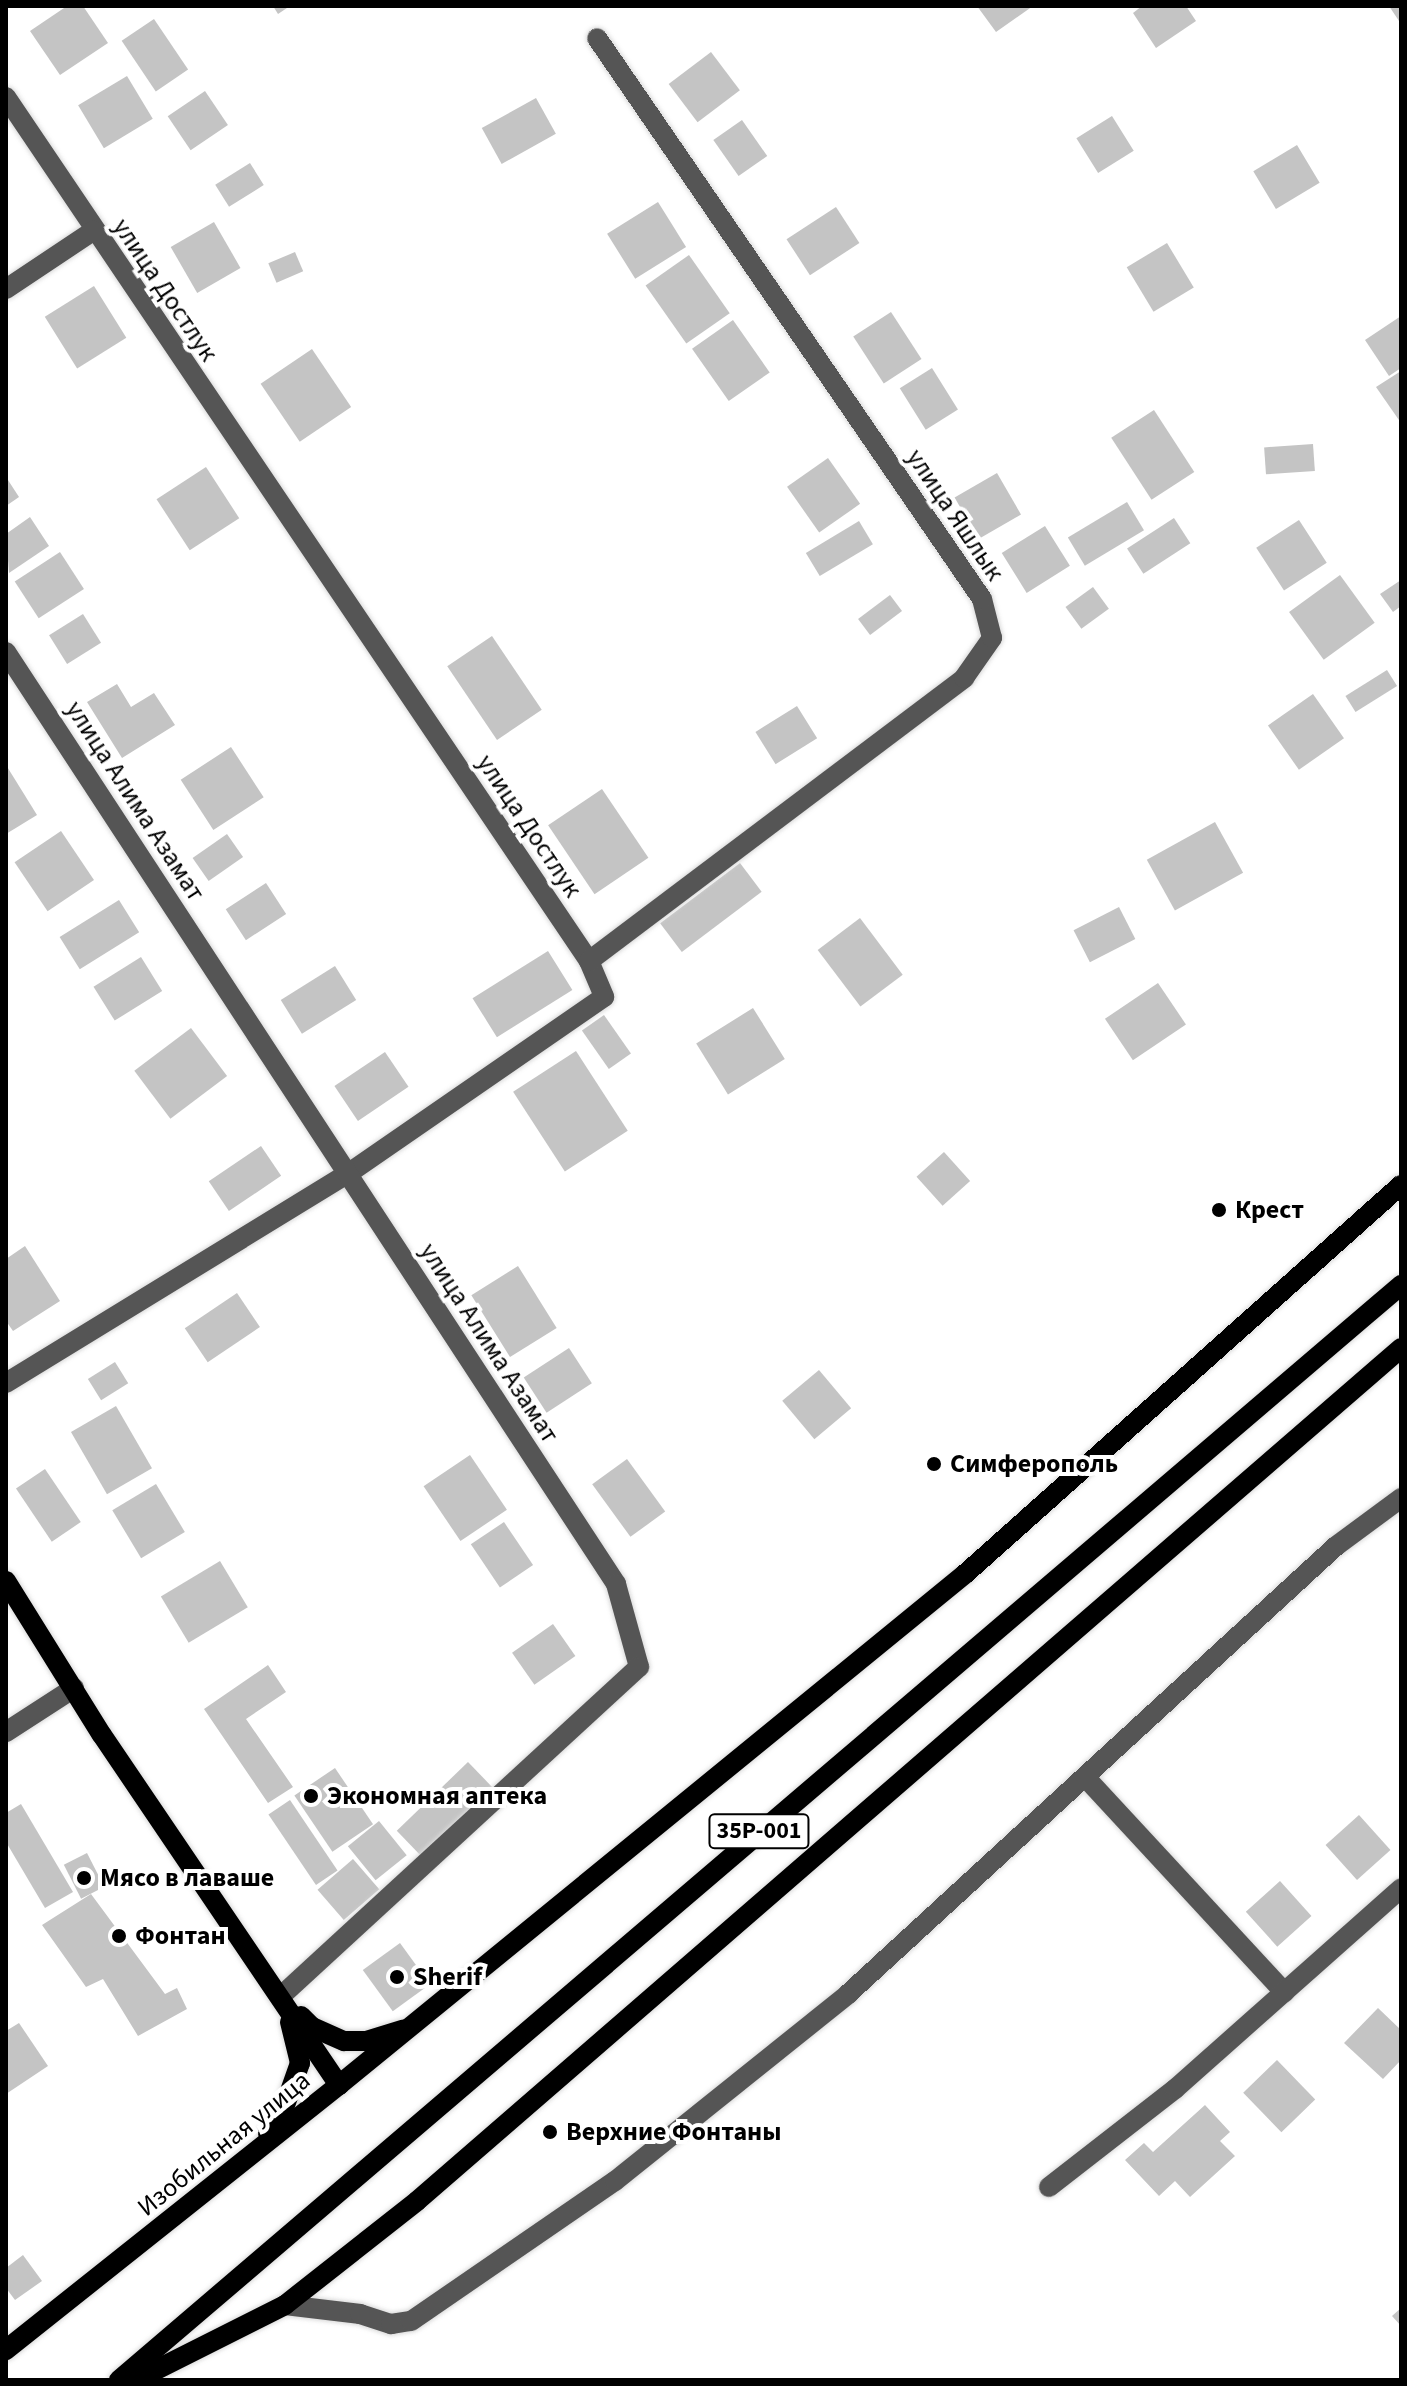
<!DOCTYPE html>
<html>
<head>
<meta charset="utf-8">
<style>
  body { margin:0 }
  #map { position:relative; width:1407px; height:2386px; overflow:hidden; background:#fff; font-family:"Source Sans 3",sans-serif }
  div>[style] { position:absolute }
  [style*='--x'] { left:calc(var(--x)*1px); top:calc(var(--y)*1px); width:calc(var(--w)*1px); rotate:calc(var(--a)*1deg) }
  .building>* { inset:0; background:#c4c4c4; transform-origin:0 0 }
  .roads { filter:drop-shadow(0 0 2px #dbdbdb) drop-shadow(0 0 2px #dbdbdb) }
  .minor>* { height:20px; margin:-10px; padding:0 10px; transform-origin:10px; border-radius:10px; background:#555 }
  .major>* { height:20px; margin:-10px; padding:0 10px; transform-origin:10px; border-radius:10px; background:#000 }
  .dots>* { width:22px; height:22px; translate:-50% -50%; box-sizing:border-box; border:4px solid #fff; border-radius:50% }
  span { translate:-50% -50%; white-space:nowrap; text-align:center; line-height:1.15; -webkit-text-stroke:8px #fff; paint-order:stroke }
  .shield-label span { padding:2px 6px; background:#fff; border:2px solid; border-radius:6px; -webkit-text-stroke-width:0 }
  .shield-label { font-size:24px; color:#000; font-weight:700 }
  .street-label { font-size:26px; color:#000 }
  .poi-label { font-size:26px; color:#000; font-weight:700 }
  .left { translate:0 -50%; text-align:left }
  .frame { position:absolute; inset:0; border:8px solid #000; pointer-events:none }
</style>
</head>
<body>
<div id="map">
  <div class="building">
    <i style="clip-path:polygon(67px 6px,83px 6px,108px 43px,60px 75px,30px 31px)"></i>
    <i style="clip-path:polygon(273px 6px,290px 6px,278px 14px)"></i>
    <i style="clip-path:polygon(977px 6px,1033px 6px,996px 32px)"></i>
    <i style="clip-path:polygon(1142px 6px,1186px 6px,1196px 21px,1156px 48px,1133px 13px)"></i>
    <i style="clip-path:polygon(1389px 6px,1401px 6px,1401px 24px)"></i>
    <i style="left:154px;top:19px;width:61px;height:39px;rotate:56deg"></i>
    <i style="left:711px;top:52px;width:48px;height:53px;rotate:53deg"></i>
    <i style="left:127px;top:76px;width:50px;height:57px;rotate:59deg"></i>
    <i style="left:205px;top:91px;width:41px;height:45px;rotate:56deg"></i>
    <i style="left:536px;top:98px;width:41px;height:62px;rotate:61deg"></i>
    <i style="left:1112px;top:116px;width:41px;height:42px;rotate:58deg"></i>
    <i style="left:742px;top:120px;width:44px;height:35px;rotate:55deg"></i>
    <i style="left:1297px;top:145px;width:44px;height:51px;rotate:59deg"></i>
    <i style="left:250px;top:163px;width:26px;height:41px;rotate:58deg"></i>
    <i style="left:658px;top:202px;width:53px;height:60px;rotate:58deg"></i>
    <i style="left:836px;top:207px;width:43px;height:59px;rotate:57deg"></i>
    <i style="left:214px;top:222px;width:53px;height:50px;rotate:60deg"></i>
    <i style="left:1167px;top:243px;width:52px;height:47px;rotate:59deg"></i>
    <i style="left:295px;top:252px;width:21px;height:29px;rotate:67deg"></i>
    <i style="left:689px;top:255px;width:71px;height:53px;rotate:55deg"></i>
    <i style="left:94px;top:286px;width:61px;height:58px;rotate:58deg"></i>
    <i style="left:891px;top:312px;width:56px;height:45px;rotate:57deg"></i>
    <i style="clip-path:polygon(1401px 316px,1401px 368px,1389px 376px,1365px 340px)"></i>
    <i style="left:733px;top:320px;width:64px;height:50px;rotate:55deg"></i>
    <i style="left:312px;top:349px;width:70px;height:62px;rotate:56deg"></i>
    <i style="left:932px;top:368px;width:49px;height:38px;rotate:58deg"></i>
    <i style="clip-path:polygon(1401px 371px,1401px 423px,1376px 387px)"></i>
    <i style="left:1154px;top:410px;width:74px;height:51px;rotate:57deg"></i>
    <i style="left:1313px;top:444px;width:27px;height:49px;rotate:86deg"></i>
    <i style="left:828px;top:458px;width:56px;height:50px;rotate:55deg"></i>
    <i style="left:206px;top:467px;width:61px;height:59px;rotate:57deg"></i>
    <i style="left:997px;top:473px;width:48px;height:49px;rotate:60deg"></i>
    <i style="clip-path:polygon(6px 477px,19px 497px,6px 506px)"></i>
    <i style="left:1127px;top:502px;width:33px;height:69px;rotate:59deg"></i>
    <i style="clip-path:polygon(30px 517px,49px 546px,9px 573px,6px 534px)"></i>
    <i style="left:1174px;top:518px;width:30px;height:56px;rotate:57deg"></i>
    <i style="left:1299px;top:520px;width:51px;height:51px;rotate:57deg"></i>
    <i style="left:859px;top:521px;width:27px;height:62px;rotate:59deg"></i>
    <i style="left:1045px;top:526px;width:47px;height:51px;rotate:58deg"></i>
    <i style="left:60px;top:552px;width:44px;height:54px;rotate:57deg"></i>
    <i style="left:1340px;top:575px;width:59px;height:63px;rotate:54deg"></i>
    <i style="clip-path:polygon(1401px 580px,1401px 606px,1393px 612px,1380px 594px)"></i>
    <i style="left:1093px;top:587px;width:27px;height:34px;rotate:54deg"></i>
    <i style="left:890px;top:595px;width:20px;height:40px;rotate:53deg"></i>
    <i style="left:83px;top:614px;width:34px;height:40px;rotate:58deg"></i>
    <i style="left:492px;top:636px;width:89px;height:54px;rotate:56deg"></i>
    <i style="left:1387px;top:670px;width:19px;height:49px;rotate:58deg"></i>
    <i style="clip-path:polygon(117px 684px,131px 707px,154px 693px,175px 725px,122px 758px,87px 702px)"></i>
    <i style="left:1313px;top:694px;width:54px;height:55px;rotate:55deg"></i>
    <i style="left:797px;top:706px;width:38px;height:49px;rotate:58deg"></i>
    <i style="left:231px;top:747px;width:60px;height:60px;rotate:57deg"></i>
    <i style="clip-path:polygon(6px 765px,37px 815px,6px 834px)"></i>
    <i style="left:602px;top:789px;width:83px;height:65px;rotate:56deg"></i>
    <i style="left:1215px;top:822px;width:58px;height:78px;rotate:61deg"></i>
    <i style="left:61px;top:831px;width:59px;height:56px;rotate:56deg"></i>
    <i style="left:227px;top:834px;width:28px;height:42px;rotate:55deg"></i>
    <i style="left:740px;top:863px;width:36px;height:100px;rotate:53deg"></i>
    <i style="left:266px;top:883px;width:37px;height:48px;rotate:57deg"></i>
    <i style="left:119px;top:900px;width:38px;height:70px;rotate:58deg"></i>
    <i style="left:1119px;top:907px;width:36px;height:51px;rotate:63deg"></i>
    <i style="left:860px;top:918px;width:71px;height:53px;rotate:53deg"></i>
    <i style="left:548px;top:951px;width:46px;height:89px;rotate:58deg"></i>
    <i style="left:141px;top:957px;width:40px;height:56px;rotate:58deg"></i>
    <i style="left:335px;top:966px;width:40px;height:64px;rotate:58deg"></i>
    <i style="left:1158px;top:983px;width:50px;height:64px;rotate:56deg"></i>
    <i style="left:753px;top:1008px;width:60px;height:67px;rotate:58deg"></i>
    <i style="left:604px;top:1015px;width:47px;height:27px;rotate:55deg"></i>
    <i style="left:191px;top:1028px;width:60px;height:71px;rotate:53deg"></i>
    <i style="left:576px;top:1051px;width:95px;height:75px;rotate:57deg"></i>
    <i style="left:385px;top:1052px;width:42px;height:61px;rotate:56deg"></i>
    <i style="left:261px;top:1146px;width:36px;height:63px;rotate:56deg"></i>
    <i style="left:944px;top:1152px;width:39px;height:37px;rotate:48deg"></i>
    <i style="clip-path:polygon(25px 1246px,60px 1301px,13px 1331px,6px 1321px,6px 1259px)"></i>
    <i style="left:518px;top:1266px;width:73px;height:55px;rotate:58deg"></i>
    <i style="left:237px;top:1293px;width:41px;height:63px;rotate:56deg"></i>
    <i style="left:569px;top:1348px;width:42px;height:54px;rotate:57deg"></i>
    <i style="left:115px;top:1362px;width:25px;height:32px;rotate:58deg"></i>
    <i style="left:819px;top:1370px;width:50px;height:48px;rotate:50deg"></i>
    <i style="left:116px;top:1406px;width:72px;height:52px;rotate:60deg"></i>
    <i style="left:470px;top:1455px;width:66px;height:56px;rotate:56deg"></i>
    <i style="left:627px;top:1459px;width:65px;height:43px;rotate:54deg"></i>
    <i style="left:45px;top:1469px;width:64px;height:35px;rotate:56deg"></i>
    <i style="left:156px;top:1484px;width:56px;height:51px;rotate:59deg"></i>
    <i style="left:504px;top:1522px;width:52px;height:40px;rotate:56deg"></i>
    <i style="left:220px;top:1561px;width:54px;height:69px;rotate:59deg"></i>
    <i style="left:553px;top:1624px;width:39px;height:50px;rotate:55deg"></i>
    <i style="clip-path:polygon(268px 1665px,286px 1692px,246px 1719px,293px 1787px,268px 1803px,204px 1709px)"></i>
    <i style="left:468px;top:1762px;width:35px;height:99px;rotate:46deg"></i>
    <i style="left:335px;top:1768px;width:68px;height:49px;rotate:56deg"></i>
    <i style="left:290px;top:1800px;width:85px;height:26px;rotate:56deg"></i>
    <i style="clip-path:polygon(21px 1804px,73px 1892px,45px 1908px,6px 1842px,6px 1813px)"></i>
    <i style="left:1359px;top:1815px;width:47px;height:45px;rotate:48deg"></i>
    <i style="left:379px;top:1821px;width:44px;height:40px;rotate:51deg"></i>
    <i style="left:87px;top:1853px;width:38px;height:26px;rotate:63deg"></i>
    <i style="left:353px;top:1859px;width:40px;height:47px;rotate:49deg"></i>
    <i style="left:1280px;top:1881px;width:47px;height:46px;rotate:48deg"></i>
    <i style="clip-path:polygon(91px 1894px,165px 1994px,177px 1988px,187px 2009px,138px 2036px,103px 1979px,86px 1987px,42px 1925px)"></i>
    <i style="left:400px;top:1943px;width:51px;height:46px;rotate:54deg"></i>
    <i style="clip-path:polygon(1378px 2008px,1401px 2030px,1401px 2060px,1383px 2079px,1344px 2043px)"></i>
    <i style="clip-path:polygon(19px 2023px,48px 2066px,6px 2094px,6px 2031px)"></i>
    <i style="left:1277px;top:2060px;width:55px;height:47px;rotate:46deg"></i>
    <i style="clip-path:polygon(1205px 2105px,1230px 2132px,1220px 2141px,1235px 2156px,1190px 2197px,1175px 2181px,1159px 2196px,1125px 2160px,1144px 2143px,1153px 2152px)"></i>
    <i style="clip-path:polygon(23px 2255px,42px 2281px,15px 2300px,6px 2288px,6px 2268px)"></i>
    <i style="clip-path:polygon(1401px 2308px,1401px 2326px,1392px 2316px)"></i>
  </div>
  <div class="roads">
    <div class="minor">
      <i style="--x:6;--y:97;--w:1042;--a:55.99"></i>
      <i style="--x:589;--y:961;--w:39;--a:67"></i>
      <i style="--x:604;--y:997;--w:312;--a:145.4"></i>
      <i style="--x:347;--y:1174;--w:400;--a:148.5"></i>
      <i style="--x:6;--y:289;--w:105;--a:-33.7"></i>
      <i style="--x:6;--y:652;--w:1114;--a:56.79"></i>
      <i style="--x:616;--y:1584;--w:86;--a:74.5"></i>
      <i style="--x:639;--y:1667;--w:486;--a:137.4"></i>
      <i style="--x:589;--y:961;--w:470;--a:-37"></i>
      <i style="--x:964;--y:678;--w:49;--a:-55"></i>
      <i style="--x:992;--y:638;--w:40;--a:-104.4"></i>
      <i style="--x:982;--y:599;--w:680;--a:-124.46"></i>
      <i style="--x:6;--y:1732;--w:81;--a:-32.9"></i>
      <i style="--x:1086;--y:1778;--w:292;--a:47.2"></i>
      <i style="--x:1049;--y:2187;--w:160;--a:-37.9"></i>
      <i style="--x:1175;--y:2089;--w:302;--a:-41.6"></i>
      <i style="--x:285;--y:2305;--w:76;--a:6.8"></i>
      <i style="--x:360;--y:2314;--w:33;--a:18"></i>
      <i style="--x:391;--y:2324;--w:20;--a:-9"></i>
      <i style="--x:411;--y:2321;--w:247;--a:-34.5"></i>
      <i style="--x:615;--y:2181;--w:299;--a:-38.7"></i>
      <i style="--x:848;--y:1994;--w:662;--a:-42.55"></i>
      <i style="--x:1336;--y:1546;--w:81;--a:-36.4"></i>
    </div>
    <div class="major">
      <i style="--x:6;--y:1581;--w:181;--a:58.1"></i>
      <i style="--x:102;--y:1735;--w:423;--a:55.9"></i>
      <i style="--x:339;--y:2085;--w:426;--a:141.5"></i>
      <i style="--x:301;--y:2016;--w:16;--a:45"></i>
      <i style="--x:312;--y:2027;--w:35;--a:24"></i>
      <i style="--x:344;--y:2041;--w:22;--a:0"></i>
      <i style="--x:366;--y:2041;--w:39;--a:-17"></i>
      <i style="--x:339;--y:2085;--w:808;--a:-39.22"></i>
      <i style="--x:965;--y:1574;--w:584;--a:-41.74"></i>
      <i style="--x:268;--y:2133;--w:27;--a:-56"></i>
      <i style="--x:283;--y:2111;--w:51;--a:-70.5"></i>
      <i style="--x:300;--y:2063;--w:42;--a:-103.7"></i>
      <i style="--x:119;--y:2380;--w:1686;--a:-40.5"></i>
      <i style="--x:136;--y:2380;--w:167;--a:-26.7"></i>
      <i style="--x:285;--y:2305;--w:168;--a:-38.2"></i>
      <i style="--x:417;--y:2201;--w:1302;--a:-40.92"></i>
    </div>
  </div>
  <div class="dots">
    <i style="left:1219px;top:1210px;background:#000"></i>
    <i style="left:934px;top:1464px;background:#000"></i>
    <i style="left:311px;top:1796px;background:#000"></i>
    <i style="left:84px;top:1878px;background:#000"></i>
    <i style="left:119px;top:1936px;background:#000"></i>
    <i style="left:397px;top:1977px;background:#000"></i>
    <i style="left:550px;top:2132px;background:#000"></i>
  </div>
  <div class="shield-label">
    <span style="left:759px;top:1831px">35Р-001</span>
  </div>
  <div class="street-label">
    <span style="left:165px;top:290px;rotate:56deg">улица Достлук</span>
    <span style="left:955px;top:515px;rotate:56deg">улица Яшлык</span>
    <span style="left:135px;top:801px;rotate:57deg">улица Алима Азамат</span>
    <span style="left:529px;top:826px;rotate:56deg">улица Достлук</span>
    <span style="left:489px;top:1343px;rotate:57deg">улица Алима Азамат</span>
    <span style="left:224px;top:2144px;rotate:-39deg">Изобильная улица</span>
  </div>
  <div class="poi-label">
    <span class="left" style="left:1235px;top:1210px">Крест</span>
    <span class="left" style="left:950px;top:1464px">Симферополь</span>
    <span class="left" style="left:327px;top:1796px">Экономная аптека</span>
    <span class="left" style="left:100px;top:1878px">Мясо в лаваше</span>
    <span class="left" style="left:135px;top:1936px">Фонтан</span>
    <span class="left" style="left:413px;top:1977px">Sherif</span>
    <span class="left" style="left:566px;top:2132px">Верхние Фонтаны</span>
  </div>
  <div class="frame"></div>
</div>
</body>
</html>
